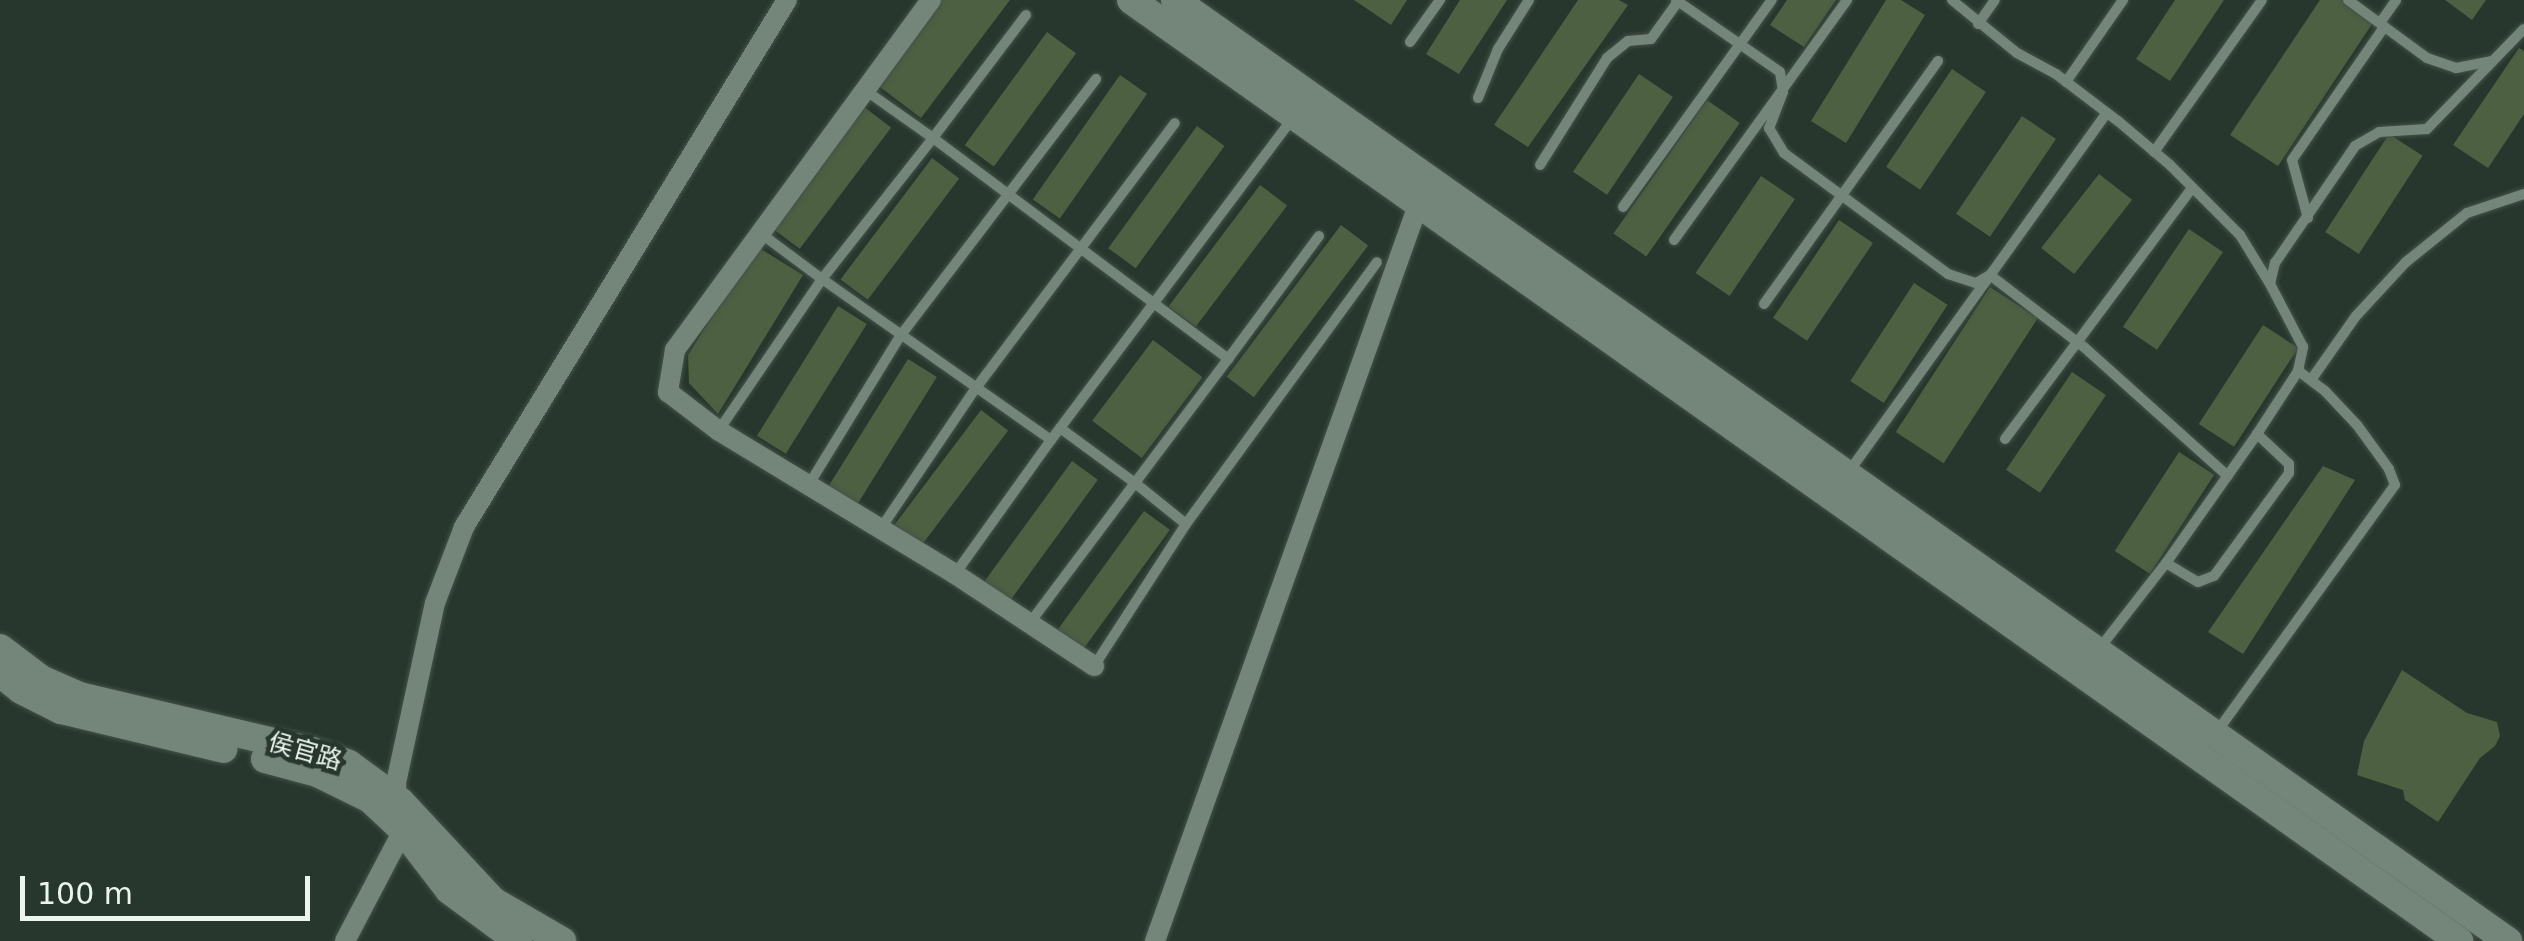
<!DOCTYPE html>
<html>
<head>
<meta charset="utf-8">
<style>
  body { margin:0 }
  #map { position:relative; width:2524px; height:941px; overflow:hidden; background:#27372d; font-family:"DejaVu Sans","Noto Sans SC",sans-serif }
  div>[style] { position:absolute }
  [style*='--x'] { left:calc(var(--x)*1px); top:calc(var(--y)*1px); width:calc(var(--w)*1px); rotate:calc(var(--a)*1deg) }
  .building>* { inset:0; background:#4d6042; transform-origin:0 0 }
  .roads { filter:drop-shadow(0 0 2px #455249) drop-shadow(0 0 2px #455249) }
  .lane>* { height:10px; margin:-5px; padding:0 5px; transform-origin:5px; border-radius:5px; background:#748679 }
  .street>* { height:20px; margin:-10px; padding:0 10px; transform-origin:10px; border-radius:10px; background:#748679 }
  .secondary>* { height:28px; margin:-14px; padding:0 14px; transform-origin:14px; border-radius:14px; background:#748679 }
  span { translate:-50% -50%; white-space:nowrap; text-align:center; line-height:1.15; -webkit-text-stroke:9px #27372d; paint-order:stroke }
  .street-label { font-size:25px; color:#ebf5ee }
  .scale { position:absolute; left:20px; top:876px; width:290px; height:45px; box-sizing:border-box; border:5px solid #ebf5ee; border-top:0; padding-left:12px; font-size:30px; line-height:35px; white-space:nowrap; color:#ebf5ee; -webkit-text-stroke:8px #27372d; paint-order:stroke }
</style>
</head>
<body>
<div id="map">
  <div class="building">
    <i style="clip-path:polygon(941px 0,1010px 0,921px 118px,876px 84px)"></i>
    <i style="clip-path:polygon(1354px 0,1407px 0,1391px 25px)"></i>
    <i style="clip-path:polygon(1460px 0,1507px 0,1459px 74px,1426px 54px)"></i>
    <i style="clip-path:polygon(1578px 0,1619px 0,1628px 5px,1528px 147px,1494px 125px)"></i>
    <i style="clip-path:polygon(1787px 0,1836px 0,1804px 47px,1770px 25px)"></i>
    <i style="clip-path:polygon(1886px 0,1901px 0,1925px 15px,1846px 143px,1811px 121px)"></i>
    <i style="clip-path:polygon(2175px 0,2224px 0,2170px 81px,2136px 59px)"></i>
    <i style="clip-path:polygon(2320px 0,2342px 0,2374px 21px,2278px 166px,2230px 135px)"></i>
    <i style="clip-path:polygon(2445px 0,2486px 0,2472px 20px)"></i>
    <i style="left:1047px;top:32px;width:36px;height:140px;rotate:36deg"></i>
    <i style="clip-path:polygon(2519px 48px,2524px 51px,2524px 114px,2488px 168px,2453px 145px)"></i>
    <i style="left:1952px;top:69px;width:41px;height:118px;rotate:34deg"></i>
    <i style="left:1639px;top:74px;width:41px;height:118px;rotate:34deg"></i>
    <i style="left:1120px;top:75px;width:33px;height:152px;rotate:35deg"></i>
    <i style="left:1707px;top:100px;width:40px;height:163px;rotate:35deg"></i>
    <i style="left:864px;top:107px;width:34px;height:152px;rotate:37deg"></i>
    <i style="left:2022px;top:116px;width:41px;height:118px;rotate:34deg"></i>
    <i style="left:1197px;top:126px;width:34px;height:151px;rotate:36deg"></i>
    <i style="left:2389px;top:134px;width:40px;height:117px;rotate:33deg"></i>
    <i style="left:932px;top:158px;width:34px;height:152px;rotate:37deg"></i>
    <i style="left:2099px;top:174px;width:42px;height:94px;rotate:38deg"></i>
    <i style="left:1761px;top:176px;width:41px;height:117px;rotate:34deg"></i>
    <i style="left:1260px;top:185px;width:34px;height:152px;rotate:37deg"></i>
    <i style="left:1839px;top:220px;width:41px;height:118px;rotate:34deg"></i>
    <i style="left:1341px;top:225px;width:34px;height:190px;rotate:37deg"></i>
    <i style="left:2189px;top:229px;width:41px;height:118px;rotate:34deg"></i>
    <i style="clip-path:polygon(756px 246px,803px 275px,718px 414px,689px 383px,688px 355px)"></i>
    <i style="left:1914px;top:283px;width:40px;height:117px;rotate:33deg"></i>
    <i style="left:1990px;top:287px;width:57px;height:173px;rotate:33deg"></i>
    <i style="left:838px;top:306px;width:34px;height:153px;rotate:32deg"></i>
    <i style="left:2263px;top:325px;width:42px;height:118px;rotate:33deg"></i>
    <i style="left:1153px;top:340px;width:62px;height:101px;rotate:37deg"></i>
    <i style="left:908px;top:359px;width:34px;height:151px;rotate:32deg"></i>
    <i style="left:2072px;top:372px;width:41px;height:118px;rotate:34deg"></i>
    <i style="left:981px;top:410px;width:34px;height:152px;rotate:37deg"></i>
    <i style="left:2179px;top:452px;width:42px;height:118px;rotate:33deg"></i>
    <i style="left:1072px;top:461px;width:32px;height:154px;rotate:36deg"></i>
    <i style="clip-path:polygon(2323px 466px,2355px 480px,2243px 654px,2208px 632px)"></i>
    <i style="left:1144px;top:511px;width:32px;height:154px;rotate:36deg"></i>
    <i style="clip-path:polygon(2402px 670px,2467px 713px,2497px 722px,2500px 736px,2495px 746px,2480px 758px,2438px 822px,2405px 800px,2403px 790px,2357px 775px,2364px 741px)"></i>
  </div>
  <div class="roads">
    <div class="lane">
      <i style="--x:1676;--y:0;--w:126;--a:34.7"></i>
      <i style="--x:1780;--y:72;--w:20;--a:81"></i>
      <i style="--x:1783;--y:92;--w:39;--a:111"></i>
      <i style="--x:1769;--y:128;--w:29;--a:59"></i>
      <i style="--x:1784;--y:153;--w:204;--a:36.4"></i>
      <i style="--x:1948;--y:274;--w:29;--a:18"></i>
      <i style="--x:1976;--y:283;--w:16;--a:-30"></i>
      <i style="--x:1990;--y:275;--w:118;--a:37.5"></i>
      <i style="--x:2084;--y:347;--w:193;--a:41.9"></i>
      <i style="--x:1952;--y:0;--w:84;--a:39.2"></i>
      <i style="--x:2017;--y:53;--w:44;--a:28.3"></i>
      <i style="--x:2056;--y:74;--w:78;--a:37.2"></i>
      <i style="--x:2118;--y:121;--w:68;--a:40.2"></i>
      <i style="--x:2170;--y:165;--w:99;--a:45"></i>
      <i style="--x:2240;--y:235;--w:57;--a:58.5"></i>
      <i style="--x:2348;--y:0;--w:98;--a:36.3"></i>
      <i style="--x:2427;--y:58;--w:31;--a:19"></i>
      <i style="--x:2456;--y:68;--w:37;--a:-11"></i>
      <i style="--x:1026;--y:15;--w:154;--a:127.1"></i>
      <i style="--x:933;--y:138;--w:369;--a:36.8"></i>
      <i style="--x:1228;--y:359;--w:155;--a:126.9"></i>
      <i style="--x:1135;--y:483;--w:93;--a:-143.7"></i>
      <i style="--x:2380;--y:23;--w:28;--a:-55"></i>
      <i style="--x:1978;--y:24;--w:29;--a:-55"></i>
      <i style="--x:1410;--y:42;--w:52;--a:-54.5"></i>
      <i style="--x:2066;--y:82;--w:100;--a:-55.2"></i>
      <i style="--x:865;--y:90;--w:83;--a:35.2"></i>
      <i style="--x:933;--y:138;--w:179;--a:128.2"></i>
      <i style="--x:822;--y:279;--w:280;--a:35.1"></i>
      <i style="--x:1051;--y:440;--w:405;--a:-53.1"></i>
      <i style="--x:1478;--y:98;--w:53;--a:-67.8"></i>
      <i style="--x:1498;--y:49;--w:58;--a:-57.7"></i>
      <i style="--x:2154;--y:152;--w:186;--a:-54.6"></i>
      <i style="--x:1540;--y:165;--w:126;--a:-57.9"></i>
      <i style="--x:1607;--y:58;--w:27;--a:-39"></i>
      <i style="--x:1628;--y:41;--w:23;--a:-5"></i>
      <i style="--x:1651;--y:39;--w:48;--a:-54.3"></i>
      <i style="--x:1623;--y:207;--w:255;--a:-54.3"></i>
      <i style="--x:2308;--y:218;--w:60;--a:-105.4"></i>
      <i style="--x:2292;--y:160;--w:162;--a:-55.3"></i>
      <i style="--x:1674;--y:240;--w:296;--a:-54.2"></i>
      <i style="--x:1764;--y:304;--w:299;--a:-54.4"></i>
      <i style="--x:1228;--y:359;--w:153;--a:-53.5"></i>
      <i style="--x:2311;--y:380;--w:78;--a:-54.9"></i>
      <i style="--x:2356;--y:316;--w:74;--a:-47.2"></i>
      <i style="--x:2406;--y:262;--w:78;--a:-38.8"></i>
      <i style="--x:2467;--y:213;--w:60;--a:-18.4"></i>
      <i style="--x:719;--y:430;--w:183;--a:-55.7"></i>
      <i style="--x:822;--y:279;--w:77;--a:-143.4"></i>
      <i style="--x:2005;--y:439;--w:313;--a:-53.3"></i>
      <i style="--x:1848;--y:473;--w:443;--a:-54.3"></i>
      <i style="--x:808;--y:486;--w:177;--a:-58.4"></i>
      <i style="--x:901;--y:335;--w:322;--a:-52.7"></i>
      <i style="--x:1186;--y:524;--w:324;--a:-53.9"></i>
      <i style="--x:879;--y:531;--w:173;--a:-55.9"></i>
      <i style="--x:976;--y:388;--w:331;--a:-53.1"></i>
      <i style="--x:2166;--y:563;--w:158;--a:-54.8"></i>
      <i style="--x:955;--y:574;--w:165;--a:-54.4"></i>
      <i style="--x:1029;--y:624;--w:176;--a:-53.1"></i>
      <i style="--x:1135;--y:483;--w:65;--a:38.8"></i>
      <i style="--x:1186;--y:524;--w:169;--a:122.9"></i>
      <i style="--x:2099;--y:649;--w:109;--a:-52.1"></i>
      <i style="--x:2166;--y:563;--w:37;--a:31"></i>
      <i style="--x:2198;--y:582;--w:17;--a:-21"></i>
      <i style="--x:2214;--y:576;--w:127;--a:-53.9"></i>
      <i style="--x:2289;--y:473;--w:9;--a:-90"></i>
      <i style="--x:2289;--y:464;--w:44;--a:-136.8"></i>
      <i style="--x:2257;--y:434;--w:75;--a:-56.9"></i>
      <i style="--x:2298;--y:371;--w:25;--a:-78"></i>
      <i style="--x:2303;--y:347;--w:71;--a:-117.6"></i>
      <i style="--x:2270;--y:284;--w:22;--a:-77"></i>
      <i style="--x:2275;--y:263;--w:142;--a:-55.6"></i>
      <i style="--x:2355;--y:146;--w:28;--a:-30"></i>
      <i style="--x:2379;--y:132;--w:48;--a:-3.6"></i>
      <i style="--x:2427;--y:129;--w:139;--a:-45.9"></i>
      <i style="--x:2216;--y:733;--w:306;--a:-54.2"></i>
      <i style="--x:2395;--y:485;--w:17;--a:-111"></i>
      <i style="--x:2389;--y:469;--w:54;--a:-126"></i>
      <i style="--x:2357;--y:425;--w:47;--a:-133.3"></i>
      <i style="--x:2325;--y:391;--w:34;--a:-143"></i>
    </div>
    <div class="street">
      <i style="--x:931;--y:0;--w:434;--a:126.2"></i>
      <i style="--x:675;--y:350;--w:43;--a:99.5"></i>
      <i style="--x:668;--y:392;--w:64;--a:37.4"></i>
      <i style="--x:719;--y:431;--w:276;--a:31.2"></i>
      <i style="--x:955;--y:574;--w:167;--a:33.5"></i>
      <i style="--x:345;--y:941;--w:116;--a:-62.3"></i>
      <i style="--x:399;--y:838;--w:55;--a:-93.1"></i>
      <i style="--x:396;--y:783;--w:184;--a:-77.8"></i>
      <i style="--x:435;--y:603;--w:81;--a:-69.1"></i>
      <i style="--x:464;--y:527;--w:618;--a:-58.5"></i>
      <i style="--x:1155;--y:941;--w:793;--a:-70.33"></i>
    </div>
    <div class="secondary">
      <i style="--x:1131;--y:0;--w:1628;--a:35.32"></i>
      <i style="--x:1175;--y:0;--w:1632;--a:35.22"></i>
      <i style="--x:0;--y:648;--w:51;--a:37.1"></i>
      <i style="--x:41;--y:679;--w:43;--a:23.6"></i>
      <i style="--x:80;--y:696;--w:238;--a:13.3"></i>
      <i style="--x:312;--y:751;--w:39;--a:19"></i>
      <i style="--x:349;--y:764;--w:64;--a:36.2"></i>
      <i style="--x:401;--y:802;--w:135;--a:47.1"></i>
      <i style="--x:493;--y:901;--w:80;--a:30.1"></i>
      <i style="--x:0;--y:673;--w:27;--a:39"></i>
      <i style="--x:21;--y:690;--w:45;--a:26.6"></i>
      <i style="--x:61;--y:710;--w:167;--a:13.5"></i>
      <i style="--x:265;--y:759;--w:54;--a:15.1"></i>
      <i style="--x:317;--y:773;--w:59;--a:26.1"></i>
      <i style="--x:370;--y:799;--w:44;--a:43.2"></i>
      <i style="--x:402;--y:829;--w:77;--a:52.4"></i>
      <i style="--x:449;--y:890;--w:86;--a:36.5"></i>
    </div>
  </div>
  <div class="street-label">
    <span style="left:305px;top:752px;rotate:16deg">侯官路</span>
  </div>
  <div class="scale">100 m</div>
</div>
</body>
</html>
